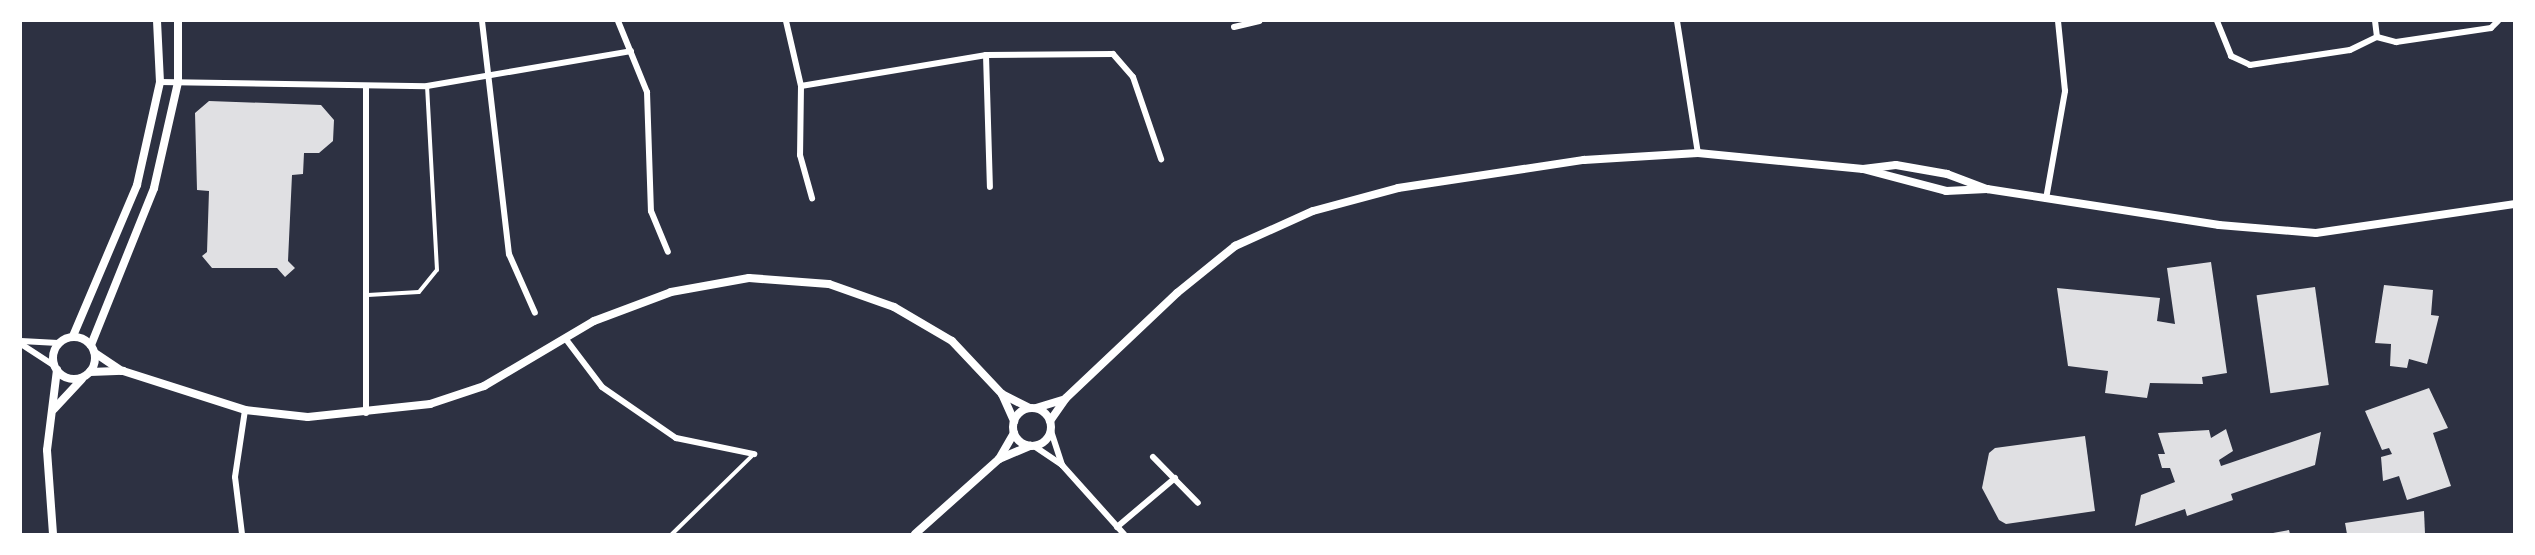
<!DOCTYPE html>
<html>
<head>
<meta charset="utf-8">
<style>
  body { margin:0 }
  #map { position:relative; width:2535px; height:555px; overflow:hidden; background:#2d3142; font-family:"Source Sans 3",sans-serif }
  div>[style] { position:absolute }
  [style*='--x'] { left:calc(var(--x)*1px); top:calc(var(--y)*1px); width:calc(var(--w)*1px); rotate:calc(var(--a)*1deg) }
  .building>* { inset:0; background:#e0e0e3; transform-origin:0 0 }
  .service>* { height:4px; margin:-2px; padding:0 2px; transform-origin:2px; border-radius:2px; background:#fff }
  .minor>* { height:6px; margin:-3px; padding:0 3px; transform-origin:3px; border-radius:3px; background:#fff }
  .tertiary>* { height:8px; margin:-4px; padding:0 4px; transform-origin:4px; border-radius:4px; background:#fff }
  .tertiary>.ring { margin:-4px; padding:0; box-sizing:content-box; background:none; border:8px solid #fff; border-radius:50% }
  span { translate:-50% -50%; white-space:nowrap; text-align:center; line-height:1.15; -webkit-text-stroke:6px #fff; paint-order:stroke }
  .frame { position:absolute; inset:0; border:22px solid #fff; pointer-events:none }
</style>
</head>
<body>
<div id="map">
  <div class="building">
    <i style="clip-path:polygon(209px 101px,321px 105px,334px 120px,333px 141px,319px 153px,304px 153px,303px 174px,292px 175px,288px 261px,295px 268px,285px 277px,277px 268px,212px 268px,202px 256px,207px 252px,209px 191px,197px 190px,195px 113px)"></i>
    <i style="clip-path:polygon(2211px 262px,2227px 373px,2202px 377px,2203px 384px,2150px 383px,2147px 398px,2105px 393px,2108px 371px,2068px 366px,2057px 288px,2160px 298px,2157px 321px,2175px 324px,2167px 268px)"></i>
    <i style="clip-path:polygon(2384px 285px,2433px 290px,2431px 315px,2439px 316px,2427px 364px,2409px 359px,2407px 368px,2390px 366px,2391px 344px,2375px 343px)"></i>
    <i style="left:2315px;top:287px;width:99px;height:59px;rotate:82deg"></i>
    <i style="clip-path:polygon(2429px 388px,2448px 428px,2433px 433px,2451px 486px,2407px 500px,2399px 476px,2383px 481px,2381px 457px,2392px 454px,2389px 448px,2382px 450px,2365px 411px)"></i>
    <i style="clip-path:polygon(2226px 429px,2233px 451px,2219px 460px,2221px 466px,2321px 432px,2315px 465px,2231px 494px,2233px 500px,2187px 516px,2185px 509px,2135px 526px,2141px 495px,2175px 482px,2170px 468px,2162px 468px,2158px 454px,2165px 454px,2158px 433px,2209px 430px,2211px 438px)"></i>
    <i style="clip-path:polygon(2085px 436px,2095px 511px,2006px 524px,1999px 520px,1982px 488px,1989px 453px,1995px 448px)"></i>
    <i style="clip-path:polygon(2424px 511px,2425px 534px,2347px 534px,2345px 523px)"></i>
    <i style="clip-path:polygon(2289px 530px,2290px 534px,2273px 534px,2273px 533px)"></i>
  </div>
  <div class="service">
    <i style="--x:368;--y:295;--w:51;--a:-3.4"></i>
    <i style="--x:419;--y:292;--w:28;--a:-51"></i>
    <i style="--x:437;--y:270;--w:184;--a:-93.1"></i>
    <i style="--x:672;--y:534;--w:115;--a:-44.3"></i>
  </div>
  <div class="minor">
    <i style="--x:482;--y:21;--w:235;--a:83.4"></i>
    <i style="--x:509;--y:254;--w:64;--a:66.2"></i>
    <i style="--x:618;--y:21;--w:77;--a:67.8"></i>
    <i style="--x:647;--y:92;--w:119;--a:88.1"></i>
    <i style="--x:651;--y:211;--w:44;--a:67.5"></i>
    <i style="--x:786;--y:21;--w:67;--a:77"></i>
    <i style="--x:801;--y:86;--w:69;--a:90.8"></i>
    <i style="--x:800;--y:155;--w:45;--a:74.4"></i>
    <i style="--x:1677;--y:21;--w:134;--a:81"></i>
    <i style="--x:2217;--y:21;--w:38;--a:68"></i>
    <i style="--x:2231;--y:56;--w:21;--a:25"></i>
    <i style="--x:2250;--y:65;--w:101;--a:-8.5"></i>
    <i style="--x:2350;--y:50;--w:30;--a:-26"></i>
    <i style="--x:2377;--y:37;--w:16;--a:-97"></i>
    <i style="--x:1234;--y:27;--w:26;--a:-13"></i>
    <i style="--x:2377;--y:37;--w:20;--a:15"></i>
    <i style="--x:2396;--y:42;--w:96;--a:-8.4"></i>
    <i style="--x:2491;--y:28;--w:10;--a:-45"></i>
    <i style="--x:986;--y:55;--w:132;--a:88.3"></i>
    <i style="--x:160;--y:82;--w:267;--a:0.9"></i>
    <i style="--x:427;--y:86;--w:207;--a:-9.7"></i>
    <i style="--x:801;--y:86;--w:188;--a:-9.5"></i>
    <i style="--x:986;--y:55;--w:127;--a:-0.5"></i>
    <i style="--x:1113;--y:54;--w:30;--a:49"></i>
    <i style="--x:1133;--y:77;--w:87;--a:71.1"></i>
    <i style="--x:2046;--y:199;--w:110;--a:-80"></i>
    <i style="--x:2065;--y:91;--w:70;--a:-95.7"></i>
    <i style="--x:565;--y:338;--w:61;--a:52.9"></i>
    <i style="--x:602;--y:387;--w:90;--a:34.6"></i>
    <i style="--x:676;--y:438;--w:80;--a:11.6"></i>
    <i style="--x:21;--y:341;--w:37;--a:3"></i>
    <i style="--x:21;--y:344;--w:38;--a:33"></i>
    <i style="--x:366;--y:413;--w:327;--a:-90"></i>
    <i style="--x:1051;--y:431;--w:36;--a:72"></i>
    <i style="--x:1034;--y:446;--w:34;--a:34"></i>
    <i style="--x:1062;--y:465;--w:93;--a:48.1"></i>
    <i style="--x:1153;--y:457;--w:64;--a:45.6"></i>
    <i style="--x:1117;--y:527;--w:76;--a:-40.2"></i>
    <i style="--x:242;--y:534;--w:57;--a:-97"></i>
    <i style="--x:235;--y:477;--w:68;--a:-81.5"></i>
  </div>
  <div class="tertiary">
    <i style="--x:1863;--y:169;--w:86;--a:14.8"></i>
    <i style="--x:1946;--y:191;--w:41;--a:-2.8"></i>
    <i style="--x:1987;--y:189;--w:235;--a:8.8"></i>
    <i style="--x:2219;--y:225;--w:97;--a:4.7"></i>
    <i style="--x:2316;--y:233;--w:200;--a:-8.3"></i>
    <i style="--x:73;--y:336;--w:164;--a:-67"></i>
    <i style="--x:137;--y:185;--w:106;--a:-77.4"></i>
    <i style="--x:160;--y:82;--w:61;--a:-92.8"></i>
    <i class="ring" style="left:53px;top:337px;width:34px;height:34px"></i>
    <i style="--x:91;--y:345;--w:169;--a:-68.1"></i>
    <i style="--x:154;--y:188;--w:109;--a:-77.2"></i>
    <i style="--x:178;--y:82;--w:61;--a:-90"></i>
    <i style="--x:95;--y:353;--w:32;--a:34"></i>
    <i style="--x:90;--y:372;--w:33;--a:-2"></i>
    <i style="--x:123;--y:371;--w:128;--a:17.7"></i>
    <i style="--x:245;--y:410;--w:63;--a:6.3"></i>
    <i style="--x:308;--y:417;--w:123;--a:-6.1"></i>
    <i style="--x:430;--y:404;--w:57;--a:-18.4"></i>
    <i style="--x:484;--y:386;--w:128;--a:-30.6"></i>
    <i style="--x:594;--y:321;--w:82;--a:-20.6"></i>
    <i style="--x:671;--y:292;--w:79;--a:-10.2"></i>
    <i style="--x:749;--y:278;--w:80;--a:4.3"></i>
    <i style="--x:829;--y:284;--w:69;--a:19.5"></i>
    <i style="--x:894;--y:307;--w:67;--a:30.4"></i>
    <i style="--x:952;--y:341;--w:73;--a:46.7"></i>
    <i style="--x:1002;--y:394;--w:30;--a:66"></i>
    <i style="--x:1002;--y:394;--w:30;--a:27"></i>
    <i class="ring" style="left:1013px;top:408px;width:30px;height:30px"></i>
    <i style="--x:1036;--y:408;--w:30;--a:-17"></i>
    <i style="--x:54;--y:409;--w:41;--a:-47"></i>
    <i style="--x:1050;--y:421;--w:28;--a:-55"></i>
    <i style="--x:1066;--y:398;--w:153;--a:-43.4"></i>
    <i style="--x:1177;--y:293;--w:75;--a:-39"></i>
    <i style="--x:1235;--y:246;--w:85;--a:-24.2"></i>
    <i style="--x:1313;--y:211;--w:88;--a:-15.1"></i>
    <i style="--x:1398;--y:188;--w:188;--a:-8.6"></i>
    <i style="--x:1584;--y:160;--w:114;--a:-3.5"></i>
    <i style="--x:1698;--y:153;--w:166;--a:5.5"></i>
    <i style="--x:1863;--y:169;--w:33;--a:-7"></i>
    <i style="--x:1896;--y:165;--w:52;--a:10"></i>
    <i style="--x:1947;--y:174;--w:43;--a:20.6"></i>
    <i style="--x:999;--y:459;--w:30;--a:-60"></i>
    <i style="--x:53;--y:534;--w:84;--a:-94.1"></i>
    <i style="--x:47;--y:450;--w:81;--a:-82.9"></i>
    <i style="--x:915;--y:534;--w:113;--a:-41.8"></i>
    <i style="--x:999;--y:459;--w:34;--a:-23"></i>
  </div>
  <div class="frame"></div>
</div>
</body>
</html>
